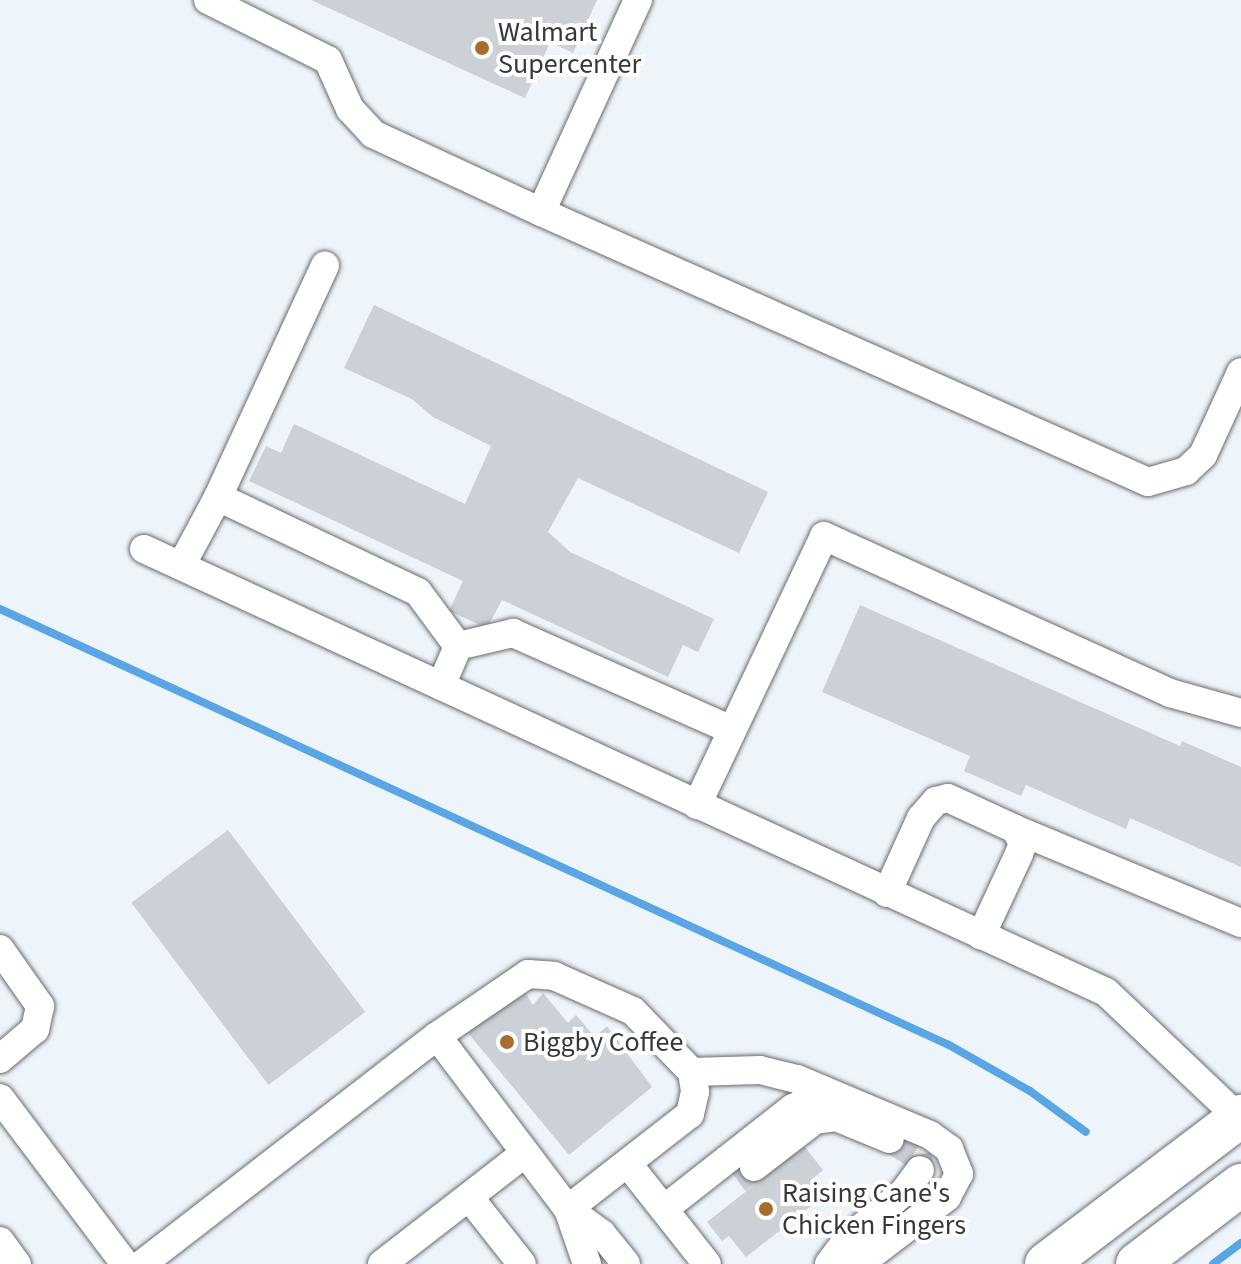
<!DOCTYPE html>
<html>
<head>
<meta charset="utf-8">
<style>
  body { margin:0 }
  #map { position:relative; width:1241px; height:1264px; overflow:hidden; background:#edf4fa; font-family:"Source Sans 3",sans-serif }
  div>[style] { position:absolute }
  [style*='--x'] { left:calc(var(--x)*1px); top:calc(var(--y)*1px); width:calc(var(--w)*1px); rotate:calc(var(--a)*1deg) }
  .stream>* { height:8px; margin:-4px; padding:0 4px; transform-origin:4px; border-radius:4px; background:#5aa5e3 }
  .building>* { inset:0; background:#cbd1d7; transform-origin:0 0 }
  .minor-tunnel>* { height:28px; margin-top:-14px; transform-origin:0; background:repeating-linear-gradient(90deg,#c8ced4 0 28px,transparent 0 42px) }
  .roads { filter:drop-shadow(0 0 2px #676d72) drop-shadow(0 0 2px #676d72) }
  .minor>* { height:28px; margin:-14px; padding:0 14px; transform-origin:14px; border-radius:14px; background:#fff }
  .highway>* { height:42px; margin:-21px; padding:0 21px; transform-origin:21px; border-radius:21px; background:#fff }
  .dots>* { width:22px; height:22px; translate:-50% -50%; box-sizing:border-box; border:4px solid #fff; border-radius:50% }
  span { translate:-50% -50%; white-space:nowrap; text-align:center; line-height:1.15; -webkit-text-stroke:8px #fff; paint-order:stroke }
  .poi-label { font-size:28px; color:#36383a }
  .left { translate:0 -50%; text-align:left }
</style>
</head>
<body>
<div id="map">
  <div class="stream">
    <i style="--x:0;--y:609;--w:1044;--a:24.68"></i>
    <i style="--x:949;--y:1045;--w:93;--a:29.6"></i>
    <i style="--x:1030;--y:1091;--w:69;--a:36.2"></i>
    <i style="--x:1213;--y:1264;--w:35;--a:-37"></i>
  </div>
  <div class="building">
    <i style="clip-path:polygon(311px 0,597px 0,573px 53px,550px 42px,525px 98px)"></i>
    <i style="clip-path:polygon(374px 305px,768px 492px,739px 553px,578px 478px,548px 532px,570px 552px,714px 619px,698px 652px,683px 645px,668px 677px,502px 600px,487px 628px,449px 611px,463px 581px,249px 481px,266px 446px,281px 453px,294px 424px,465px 504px,491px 446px,433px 417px,412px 399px,344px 368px)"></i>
    <i style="clip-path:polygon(860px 605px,1180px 746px,1182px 741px,1241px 767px,1241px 867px,1130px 818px,1126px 829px,1026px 785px,1021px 796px,964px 771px,970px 756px,822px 692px)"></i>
    <i style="left:228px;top:830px;width:228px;height:121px;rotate:53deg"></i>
    <i style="clip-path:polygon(523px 989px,533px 1005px,543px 993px,568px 1023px,576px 1015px,595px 1037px,607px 1026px,652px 1087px,569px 1155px,468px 1033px)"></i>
    <i style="clip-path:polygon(804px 1146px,823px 1170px,811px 1180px,824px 1196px,746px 1257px,729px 1236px,722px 1241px,707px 1222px)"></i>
  </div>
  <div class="minor-tunnel">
    <i style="--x:890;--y:1139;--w:31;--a:31"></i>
    <i style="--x:917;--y:1155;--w:15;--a:79"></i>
    <i style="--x:737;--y:1180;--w:21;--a:-37"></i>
  </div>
  <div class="roads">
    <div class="minor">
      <i style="--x:208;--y:0;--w:134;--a:26.6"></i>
      <i style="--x:328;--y:60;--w:54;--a:65.8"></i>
      <i style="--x:350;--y:109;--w:34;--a:47"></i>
      <i style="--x:373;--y:134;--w:185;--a:24.9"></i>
      <i style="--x:638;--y:0;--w:233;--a:114.6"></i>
      <i style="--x:541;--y:212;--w:664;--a:23.98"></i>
      <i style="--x:1148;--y:482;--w:40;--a:-16"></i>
      <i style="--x:1186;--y:471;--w:23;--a:-43"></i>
      <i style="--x:1203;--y:455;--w:91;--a:-65.4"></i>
      <i style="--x:218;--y:497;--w:255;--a:-65.2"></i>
      <i style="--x:144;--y:549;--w:1059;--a:24.73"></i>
      <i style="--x:1106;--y:992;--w:183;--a:43.5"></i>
      <i style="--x:181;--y:566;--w:78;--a:-61.8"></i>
      <i style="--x:218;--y:497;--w:221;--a:25.4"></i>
      <i style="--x:418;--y:592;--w:67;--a:53.5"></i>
      <i style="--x:441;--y:686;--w:43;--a:-67"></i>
      <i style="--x:458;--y:646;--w:57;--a:-13.3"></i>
      <i style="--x:513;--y:633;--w:237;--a:23.9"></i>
      <i style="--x:697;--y:805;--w:297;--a:-64.7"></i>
      <i style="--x:824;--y:536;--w:380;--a:24.4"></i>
      <i style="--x:1170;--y:693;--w:74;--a:15.7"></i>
      <i style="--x:1015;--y:829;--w:245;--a:22.6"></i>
      <i style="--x:887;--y:893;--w:82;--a:-65.6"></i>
      <i style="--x:921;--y:818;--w:23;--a:-49"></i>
      <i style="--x:936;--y:801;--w:12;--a:-14"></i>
      <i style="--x:948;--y:798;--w:74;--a:24.8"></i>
      <i style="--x:1015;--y:829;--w:16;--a:60"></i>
      <i style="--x:1023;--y:843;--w:12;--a:110"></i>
      <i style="--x:1019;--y:854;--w:90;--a:114.9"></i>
      <i style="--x:0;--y:949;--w:70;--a:54.9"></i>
      <i style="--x:40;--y:1006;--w:24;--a:102"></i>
      <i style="--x:35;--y:1029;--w:46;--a:139.4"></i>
      <i style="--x:437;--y:1036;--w:110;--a:-34.3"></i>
      <i style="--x:528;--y:974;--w:26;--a:4"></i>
      <i style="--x:554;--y:976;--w:86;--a:23.9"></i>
      <i style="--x:633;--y:1011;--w:85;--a:46"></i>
      <i style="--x:692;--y:1072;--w:20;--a:81"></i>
      <i style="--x:695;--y:1092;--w:23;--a:103"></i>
      <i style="--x:690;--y:1114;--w:155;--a:142.1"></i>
      <i style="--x:692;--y:1072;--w:68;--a:-1.7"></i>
      <i style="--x:760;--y:1070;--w:38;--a:14"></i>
      <i style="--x:797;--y:1079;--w:144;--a:22.8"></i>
      <i style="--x:930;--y:1135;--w:24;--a:36"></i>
      <i style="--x:949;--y:1149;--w:27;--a:68"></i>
      <i style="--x:959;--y:1174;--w:26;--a:118"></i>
      <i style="--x:947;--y:1197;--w:111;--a:142.7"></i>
      <i style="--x:0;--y:1098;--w:208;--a:53"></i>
      <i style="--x:628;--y:1164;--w:127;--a:51.7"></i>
      <i style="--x:754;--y:1167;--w:77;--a:-37.6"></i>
      <i style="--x:815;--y:1120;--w:21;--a:-8"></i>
      <i style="--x:836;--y:1117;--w:58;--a:22.2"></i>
      <i style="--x:469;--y:1197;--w:85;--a:51.7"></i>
      <i style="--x:568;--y:1209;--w:58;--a:70.9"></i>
      <i style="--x:664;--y:1209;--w:164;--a:-38.1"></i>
      <i style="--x:793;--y:1108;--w:21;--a:-25"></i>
      <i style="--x:812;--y:1099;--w:28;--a:-2"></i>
      <i style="--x:0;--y:1241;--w:29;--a:54"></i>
      <i style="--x:142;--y:1264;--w:373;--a:-37.7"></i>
      <i style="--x:437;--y:1036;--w:217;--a:52.9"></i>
      <i style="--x:568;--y:1209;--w:42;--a:36.3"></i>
      <i style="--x:602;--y:1234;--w:38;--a:51"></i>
      <i style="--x:382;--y:1264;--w:181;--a:-37.8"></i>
      <i style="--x:829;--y:1264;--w:31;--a:-53"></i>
      <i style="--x:848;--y:1239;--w:73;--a:-40"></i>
      <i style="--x:904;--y:1192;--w:27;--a:-54"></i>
    </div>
    <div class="highway">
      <i style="--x:1046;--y:1264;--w:245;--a:-37.2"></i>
      <i style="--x:1137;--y:1264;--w:131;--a:-37.2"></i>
    </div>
  </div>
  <div class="dots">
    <i style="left:482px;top:48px;background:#a86d2d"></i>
    <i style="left:507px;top:1042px;background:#a86d2d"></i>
    <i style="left:766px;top:1209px;background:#a86d2d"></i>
  </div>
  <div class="poi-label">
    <span class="left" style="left:498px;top:48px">Walmart<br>Supercenter</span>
    <span class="left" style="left:523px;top:1042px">Biggby Coffee</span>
    <span class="left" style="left:782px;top:1209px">Raising Cane's<br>Chicken Fingers</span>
  </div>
</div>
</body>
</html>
